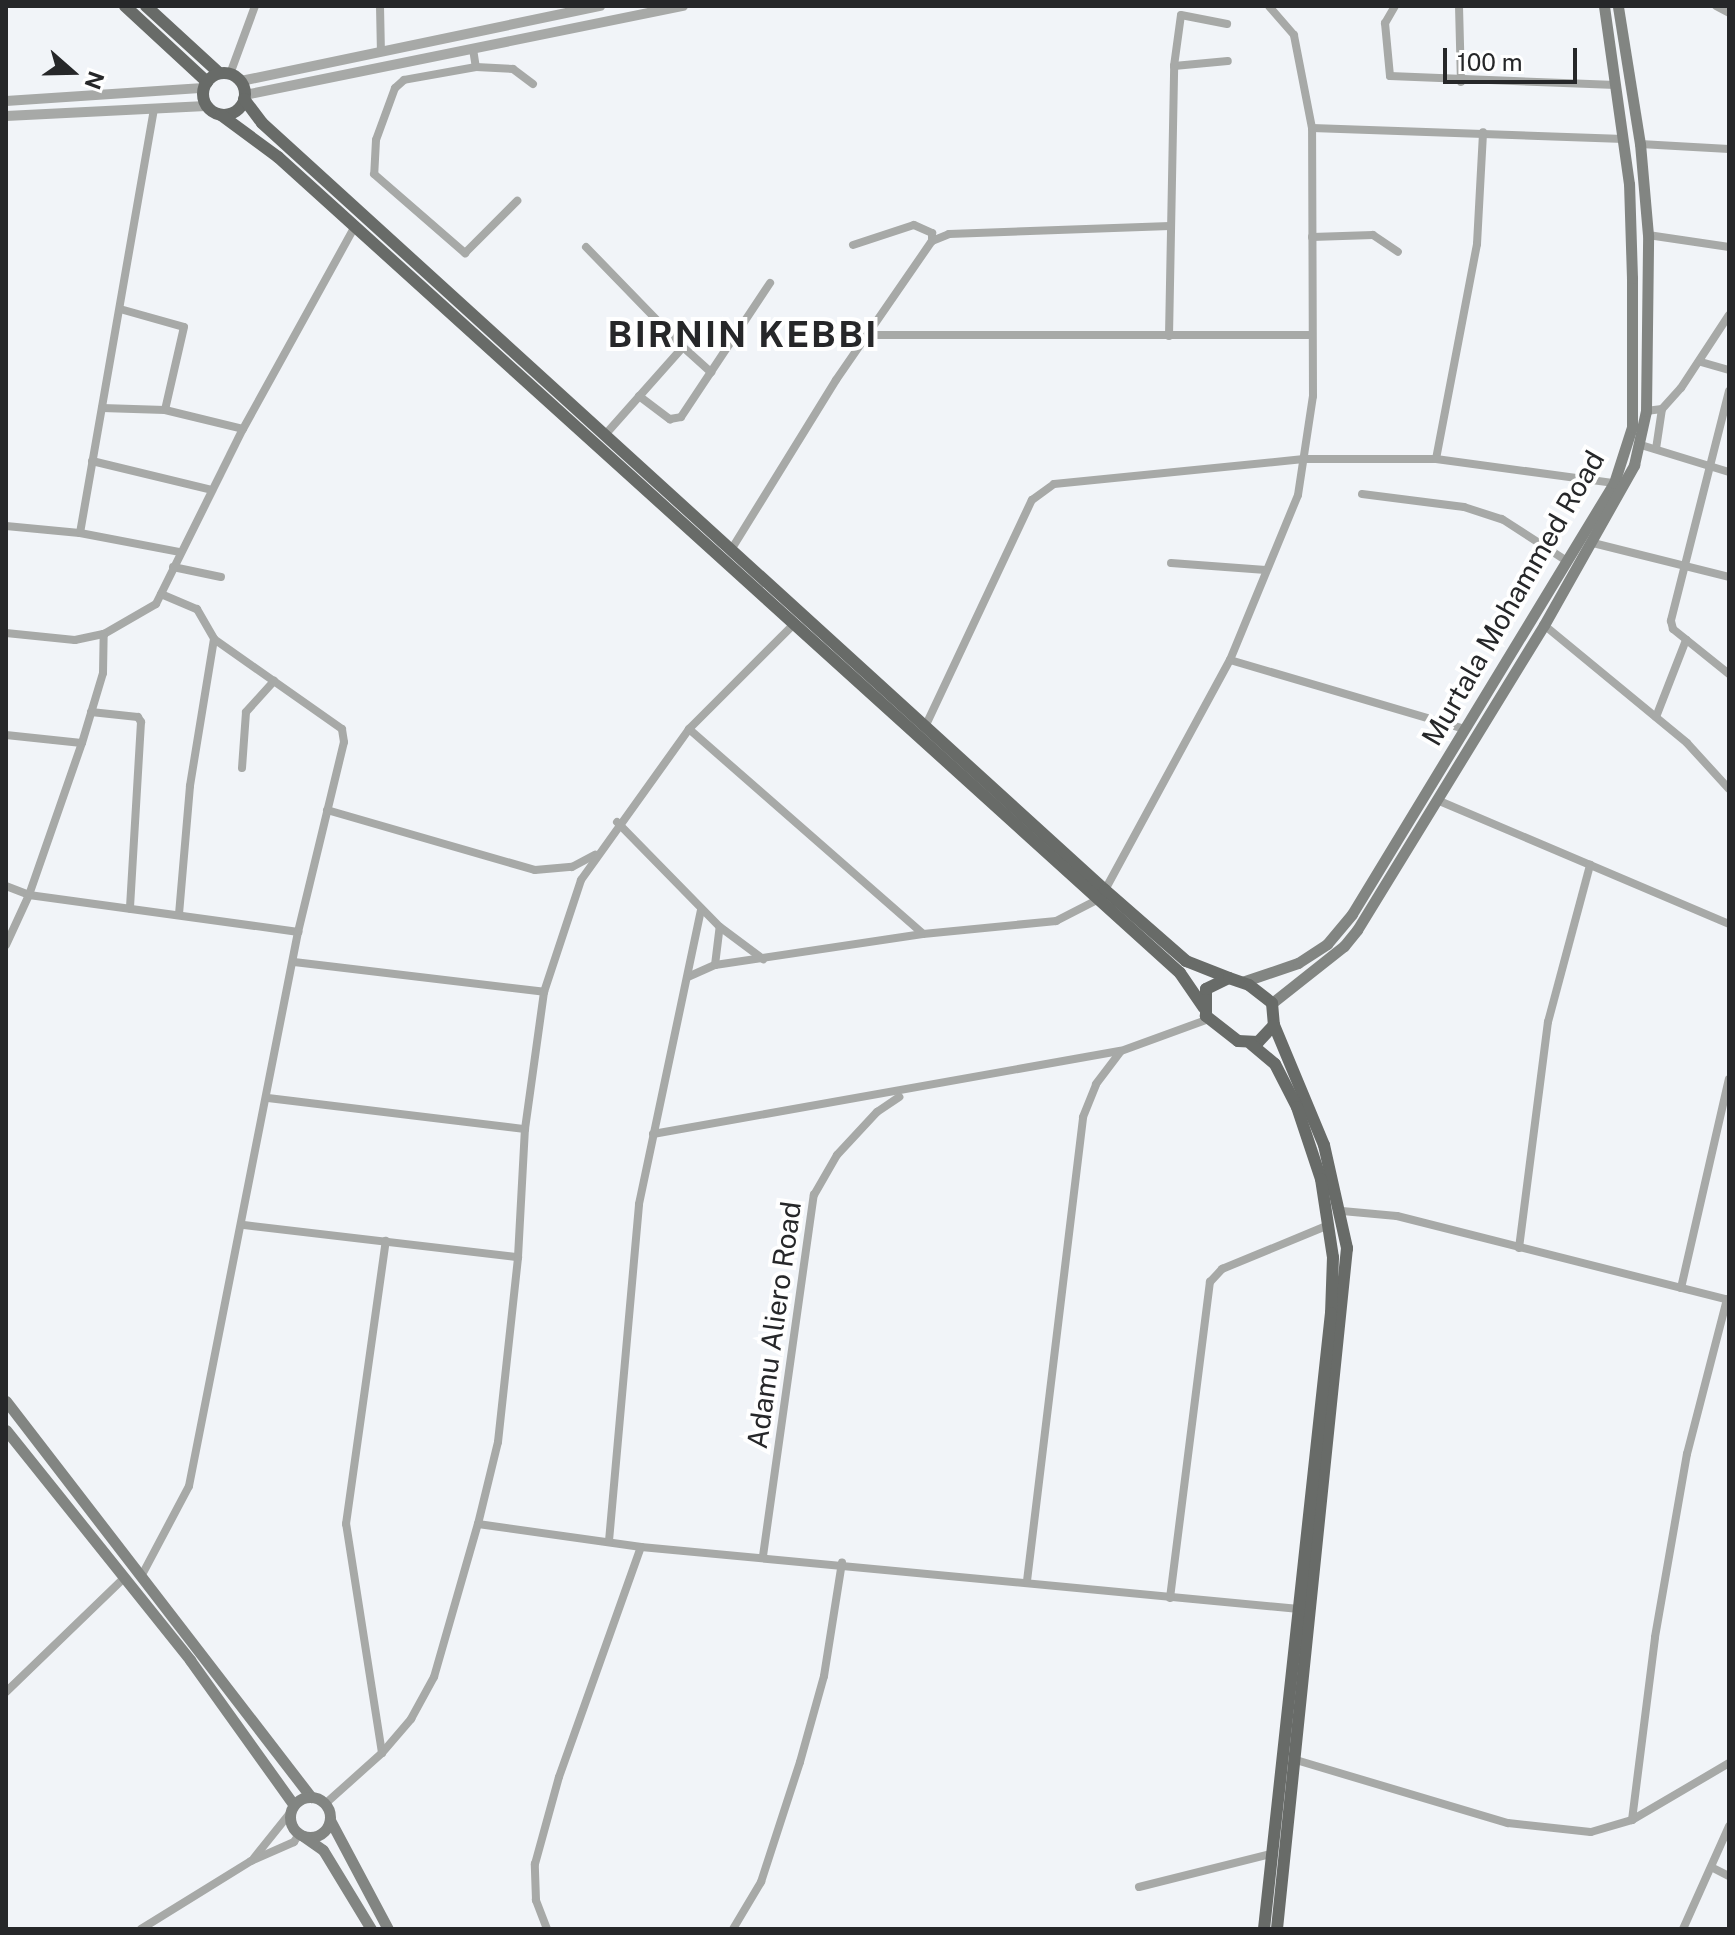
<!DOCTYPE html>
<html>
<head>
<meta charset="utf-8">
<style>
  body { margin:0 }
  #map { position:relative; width:1735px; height:1935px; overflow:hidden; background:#f1f4f8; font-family:"Public Sans",sans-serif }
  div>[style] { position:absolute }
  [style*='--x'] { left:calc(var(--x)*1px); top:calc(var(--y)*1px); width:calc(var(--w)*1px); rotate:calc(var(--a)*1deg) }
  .minor>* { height:8px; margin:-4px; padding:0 4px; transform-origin:4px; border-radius:4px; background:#a7a9a7 }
  .tertiary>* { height:10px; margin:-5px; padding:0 5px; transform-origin:5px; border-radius:5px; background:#a7a9a7 }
  .secondary>* { height:11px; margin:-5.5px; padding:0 5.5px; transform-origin:5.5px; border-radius:5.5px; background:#828582 }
  .secondary>.ring { margin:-5.5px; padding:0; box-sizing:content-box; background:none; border:11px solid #828582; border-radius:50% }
  .primary>* { height:12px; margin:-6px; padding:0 6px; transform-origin:6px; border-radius:6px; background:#686b68 }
  .primary>.ring { margin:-6px; padding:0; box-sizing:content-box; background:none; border:12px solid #686b68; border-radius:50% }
  span { translate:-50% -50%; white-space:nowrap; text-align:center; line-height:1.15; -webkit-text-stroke:8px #fff; paint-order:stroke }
  .street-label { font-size:28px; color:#262729 }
  .district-label { font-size:36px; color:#262729; font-weight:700; letter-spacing:2px }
  .frame { position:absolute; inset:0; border:8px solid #262729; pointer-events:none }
  .north { position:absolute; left:32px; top:32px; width:80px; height:80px; -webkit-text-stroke:6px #fff; paint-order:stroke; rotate:110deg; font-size:22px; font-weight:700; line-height:32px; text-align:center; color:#262729 }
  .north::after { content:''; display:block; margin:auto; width:28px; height:36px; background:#262729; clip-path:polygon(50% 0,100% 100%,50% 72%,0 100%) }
  .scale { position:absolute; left:1443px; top:48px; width:134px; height:36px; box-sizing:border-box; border:4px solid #262729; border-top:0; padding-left:10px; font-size:24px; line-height:28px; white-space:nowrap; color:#262729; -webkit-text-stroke:6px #fff; paint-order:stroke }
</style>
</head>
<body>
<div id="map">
  <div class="minor">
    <i style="--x:380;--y:6;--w:46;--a:88.8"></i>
    <i style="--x:1395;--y:6;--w:20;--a:120"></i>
    <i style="--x:1385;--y:23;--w:53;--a:84.6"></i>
    <i style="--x:1390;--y:76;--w:226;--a:2.3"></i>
    <i style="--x:1459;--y:6;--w:76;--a:88.5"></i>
    <i style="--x:1716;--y:6;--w:15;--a:28"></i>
    <i style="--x:473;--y:49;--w:18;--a:81"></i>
    <i style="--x:476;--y:67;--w:73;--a:169.8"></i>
    <i style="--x:404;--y:80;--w:12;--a:138"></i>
    <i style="--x:395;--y:88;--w:55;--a:110.1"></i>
    <i style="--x:376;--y:140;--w:34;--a:93"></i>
    <i style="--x:374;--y:174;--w:121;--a:41"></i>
    <i style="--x:465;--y:253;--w:74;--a:-45"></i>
    <i style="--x:1174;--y:66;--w:54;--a:-5.3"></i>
    <i style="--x:476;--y:67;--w:37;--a:3"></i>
    <i style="--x:513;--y:69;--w:25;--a:37"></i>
    <i style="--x:230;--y:74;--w:72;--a:-69.8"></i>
    <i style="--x:1312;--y:128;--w:312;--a:2"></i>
    <i style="--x:1640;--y:144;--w:89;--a:3.2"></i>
    <i style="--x:1648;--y:235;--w:82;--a:8.4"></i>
    <i style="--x:1312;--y:237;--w:61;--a:-1.9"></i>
    <i style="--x:1373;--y:235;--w:30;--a:34"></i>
    <i style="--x:853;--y:245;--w:64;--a:-18.2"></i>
    <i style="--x:914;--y:225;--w:20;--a:24"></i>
    <i style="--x:932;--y:233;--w:8;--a:90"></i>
    <i style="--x:586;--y:247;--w:139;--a:45.9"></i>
    <i style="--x:683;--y:347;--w:119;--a:131.6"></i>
    <i style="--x:120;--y:309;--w:66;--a:15.7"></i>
    <i style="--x:184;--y:327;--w:85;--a:102.9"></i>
    <i style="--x:870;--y:335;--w:442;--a:0"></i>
    <i style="--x:1169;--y:336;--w:270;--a:-88.9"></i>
    <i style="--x:1174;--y:66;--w:51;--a:-82.2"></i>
    <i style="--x:1181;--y:15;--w:47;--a:11.1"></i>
    <i style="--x:683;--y:347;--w:38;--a:42"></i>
    <i style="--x:1701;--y:362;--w:29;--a:16"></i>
    <i style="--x:1729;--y:391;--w:237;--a:104.2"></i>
    <i style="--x:1671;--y:621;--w:8;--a:76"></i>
    <i style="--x:1673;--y:629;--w:72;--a:38.8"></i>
    <i style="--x:639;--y:396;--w:39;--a:37"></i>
    <i style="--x:670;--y:419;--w:11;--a:-10"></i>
    <i style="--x:681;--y:417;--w:161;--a:-56.4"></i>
    <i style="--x:102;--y:408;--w:63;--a:1.8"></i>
    <i style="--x:165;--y:410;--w:80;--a:13.7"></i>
    <i style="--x:1646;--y:411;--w:16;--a:-7"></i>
    <i style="--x:1662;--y:409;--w:28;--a:-48"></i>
    <i style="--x:1681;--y:388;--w:87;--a:-56.7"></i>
    <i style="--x:1641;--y:445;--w:92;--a:17.1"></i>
    <i style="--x:1656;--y:449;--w:40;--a:-81.5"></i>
    <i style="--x:1436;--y:459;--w:219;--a:-79.2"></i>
    <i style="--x:1477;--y:244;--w:112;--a:-86.9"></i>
    <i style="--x:92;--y:461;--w:123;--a:13.6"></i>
    <i style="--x:1362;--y:494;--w:103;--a:7.3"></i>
    <i style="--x:1464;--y:507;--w:40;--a:18"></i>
    <i style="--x:1502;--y:519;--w:77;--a:32.9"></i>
    <i style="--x:6;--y:526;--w:74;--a:5.4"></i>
    <i style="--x:80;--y:533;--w:102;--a:10.8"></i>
    <i style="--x:80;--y:533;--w:430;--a:-80.1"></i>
    <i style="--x:1593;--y:543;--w:140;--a:14"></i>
    <i style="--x:731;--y:550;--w:200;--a:-58.3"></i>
    <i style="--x:836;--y:380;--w:169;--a:-55.4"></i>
    <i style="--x:932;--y:241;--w:18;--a:-22"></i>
    <i style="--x:949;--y:234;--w:221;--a:-2.1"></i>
    <i style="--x:1171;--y:563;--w:95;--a:4.2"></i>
    <i style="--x:173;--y:567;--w:49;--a:11.8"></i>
    <i style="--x:161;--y:594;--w:39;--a:23"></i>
    <i style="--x:197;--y:609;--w:34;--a:60"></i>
    <i style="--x:214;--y:639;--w:149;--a:99.3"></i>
    <i style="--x:190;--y:786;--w:129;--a:94.9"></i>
    <i style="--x:1544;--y:625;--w:185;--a:39.5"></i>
    <i style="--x:1687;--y:743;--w:62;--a:47.6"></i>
    <i style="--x:6;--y:633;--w:69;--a:5.8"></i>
    <i style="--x:75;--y:640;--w:30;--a:-12"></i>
    <i style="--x:104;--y:634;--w:60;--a:-30"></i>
    <i style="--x:156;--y:604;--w:195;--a:-63.6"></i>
    <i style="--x:243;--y:429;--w:232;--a:-61.1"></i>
    <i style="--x:1230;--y:660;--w:245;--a:16.4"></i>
    <i style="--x:91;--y:712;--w:47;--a:6.1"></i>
    <i style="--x:138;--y:717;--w:6;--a:59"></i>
    <i style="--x:141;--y:722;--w:187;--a:93.4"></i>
    <i style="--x:1656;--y:717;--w:83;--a:-68.7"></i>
    <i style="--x:925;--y:727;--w:251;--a:-64.8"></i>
    <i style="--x:1032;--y:500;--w:27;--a:-36"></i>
    <i style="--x:1054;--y:484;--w:251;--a:-5.7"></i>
    <i style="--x:1304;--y:459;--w:132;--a:0"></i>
    <i style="--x:1436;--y:459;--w:180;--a:7.7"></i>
    <i style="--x:689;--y:729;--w:311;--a:41.2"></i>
    <i style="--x:6;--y:735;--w:76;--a:6"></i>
    <i style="--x:242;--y:768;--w:56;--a:-85.9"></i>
    <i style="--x:246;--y:712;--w:42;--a:-47.9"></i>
    <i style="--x:1437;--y:800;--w:317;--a:23"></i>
    <i style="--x:327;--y:810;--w:216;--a:16.1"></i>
    <i style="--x:535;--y:870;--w:37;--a:-5"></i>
    <i style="--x:572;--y:867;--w:26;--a:-28"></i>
    <i style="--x:617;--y:822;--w:147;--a:45.6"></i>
    <i style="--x:720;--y:927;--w:54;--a:36.7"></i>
    <i style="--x:6;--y:886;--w:25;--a:21"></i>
    <i style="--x:29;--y:895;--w:272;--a:7.8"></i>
    <i style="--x:1105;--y:890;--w:262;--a:-61.5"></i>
    <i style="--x:1230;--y:660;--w:178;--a:-67.6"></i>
    <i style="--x:1298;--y:495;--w:100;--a:-81.4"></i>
    <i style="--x:1313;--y:396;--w:268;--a:-90.2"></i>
    <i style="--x:1312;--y:128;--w:95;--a:-101"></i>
    <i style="--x:1294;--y:35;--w:38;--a:-131"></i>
    <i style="--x:6;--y:945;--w:55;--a:-65.3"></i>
    <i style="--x:29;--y:895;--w:161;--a:-70.8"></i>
    <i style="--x:82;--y:743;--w:73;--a:-73.3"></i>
    <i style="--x:103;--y:673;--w:39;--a:-89"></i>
    <i style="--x:294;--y:962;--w:252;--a:6.8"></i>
    <i style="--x:715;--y:965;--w:38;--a:-83"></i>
    <i style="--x:690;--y:976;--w:27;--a:-24"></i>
    <i style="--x:715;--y:965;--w:210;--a:-8.5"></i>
    <i style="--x:923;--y:934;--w:134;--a:-5.6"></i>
    <i style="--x:1056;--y:921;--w:46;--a:-27.1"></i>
    <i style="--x:268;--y:1098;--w:259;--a:6.9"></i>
    <i style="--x:653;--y:1134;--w:475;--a:-10.1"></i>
    <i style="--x:1121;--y:1051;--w:94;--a:-20"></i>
    <i style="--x:1342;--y:1211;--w:55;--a:5.2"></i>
    <i style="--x:1397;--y:1216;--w:342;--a:14.2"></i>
    <i style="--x:244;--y:1225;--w:276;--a:6.7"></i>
    <i style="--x:1519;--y:1248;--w:228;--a:-82.7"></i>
    <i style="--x:1548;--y:1022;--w:163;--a:-75"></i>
    <i style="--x:1681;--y:1288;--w:214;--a:-77.1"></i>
    <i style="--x:478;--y:1524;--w:165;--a:8"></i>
    <i style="--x:641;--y:1547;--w:661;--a:5.38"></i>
    <i style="--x:609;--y:1541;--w:338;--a:-84.9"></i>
    <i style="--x:639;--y:1204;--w:301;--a:-78.1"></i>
    <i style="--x:763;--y:1556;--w:365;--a:-82"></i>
    <i style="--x:814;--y:1195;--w:46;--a:-60.1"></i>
    <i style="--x:837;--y:1155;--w:59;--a:-47.1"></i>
    <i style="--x:877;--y:1112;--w:27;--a:-34"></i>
    <i style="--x:143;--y:1573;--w:98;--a:-62.1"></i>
    <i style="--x:189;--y:1486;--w:565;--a:-78.87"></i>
    <i style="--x:298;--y:932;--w:195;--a:-76.4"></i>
    <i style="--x:344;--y:742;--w:13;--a:-99"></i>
    <i style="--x:342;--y:729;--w:156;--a:-144.9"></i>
    <i style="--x:1027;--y:1581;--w:467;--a:-83.1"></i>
    <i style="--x:1083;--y:1117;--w:35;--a:-68"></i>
    <i style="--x:1096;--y:1084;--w:41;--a:-52.9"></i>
    <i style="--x:1170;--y:1598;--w:319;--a:-82.8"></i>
    <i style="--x:1210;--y:1282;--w:18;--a:-47"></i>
    <i style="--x:1222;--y:1269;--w:116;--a:-22.4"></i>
    <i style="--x:6;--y:1692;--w:165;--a:-44"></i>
    <i style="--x:382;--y:1753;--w:232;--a:-98.9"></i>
    <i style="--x:346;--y:1524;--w:286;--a:-82"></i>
    <i style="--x:1296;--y:1760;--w:221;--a:16.6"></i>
    <i style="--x:1508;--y:1823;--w:83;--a:6.2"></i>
    <i style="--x:1591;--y:1832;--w:43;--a:-16.3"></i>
    <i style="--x:1632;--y:1820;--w:113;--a:-30.4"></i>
    <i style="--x:325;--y:1804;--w:76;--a:-41.8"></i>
    <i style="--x:382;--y:1753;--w:45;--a:-49.5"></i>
    <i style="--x:411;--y:1719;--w:48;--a:-61.3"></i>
    <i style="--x:434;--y:1677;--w:159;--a:-74"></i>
    <i style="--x:478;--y:1524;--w:84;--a:-76.3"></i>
    <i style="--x:498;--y:1442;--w:186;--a:-83.8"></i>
    <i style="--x:518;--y:1257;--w:128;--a:-86.9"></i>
    <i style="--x:525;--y:1129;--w:138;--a:-82.1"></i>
    <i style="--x:544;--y:992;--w:118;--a:-71.7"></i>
    <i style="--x:581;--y:880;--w:186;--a:-54.4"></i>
    <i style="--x:689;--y:729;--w:147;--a:-45"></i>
    <i style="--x:1632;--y:1820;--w:184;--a:-82.8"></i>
    <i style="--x:1655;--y:1637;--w:186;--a:-80.1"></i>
    <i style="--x:1687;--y:1454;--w:160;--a:-75.5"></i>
    <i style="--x:254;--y:1858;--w:58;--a:-51.3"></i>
    <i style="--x:1713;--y:1868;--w:18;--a:27"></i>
    <i style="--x:1139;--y:1887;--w:139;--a:-14.1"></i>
    <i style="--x:141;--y:1929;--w:129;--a:-31.7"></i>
    <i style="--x:251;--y:1861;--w:47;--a:-23.8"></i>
    <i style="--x:294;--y:1842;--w:9;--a:-58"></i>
    <i style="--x:547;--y:1929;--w:31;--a:-111"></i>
    <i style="--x:536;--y:1900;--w:36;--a:-92"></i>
    <i style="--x:535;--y:1864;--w:90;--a:-74.6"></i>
    <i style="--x:559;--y:1777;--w:244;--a:-70.4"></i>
    <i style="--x:733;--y:1929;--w:55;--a:-59.2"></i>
    <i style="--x:761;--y:1882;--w:126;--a:-72"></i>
    <i style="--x:800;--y:1762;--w:89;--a:-74.4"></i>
    <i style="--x:824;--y:1676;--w:115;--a:-81"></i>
    <i style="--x:1683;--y:1929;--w:113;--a:-65.9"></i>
  </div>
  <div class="tertiary">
    <i style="--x:241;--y:81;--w:367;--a:-11.8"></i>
    <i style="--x:245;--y:95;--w:447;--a:-11.5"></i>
    <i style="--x:6;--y:101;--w:198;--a:-3.8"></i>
    <i style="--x:6;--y:116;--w:200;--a:-2.9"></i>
  </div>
  <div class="secondary">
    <i style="--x:1242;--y:982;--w:59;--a:-18.7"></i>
    <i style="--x:1298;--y:963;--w:35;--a:-33"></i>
    <i style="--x:1327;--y:944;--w:39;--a:-50"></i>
    <i style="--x:1352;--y:914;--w:504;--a:-58.71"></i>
    <i style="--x:1614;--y:483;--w:59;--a:-72.2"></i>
    <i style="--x:1632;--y:427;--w:149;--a:-90"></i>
    <i style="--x:1632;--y:278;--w:94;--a:-91.8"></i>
    <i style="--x:1629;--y:184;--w:180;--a:-98"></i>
    <i style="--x:1272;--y:1003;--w:92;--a:-38.4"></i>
    <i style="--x:1344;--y:946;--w:21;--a:-51"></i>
    <i style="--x:1357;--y:930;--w:358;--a:-58.5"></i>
    <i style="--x:1544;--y:625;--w:184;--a:-60.6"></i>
    <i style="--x:1634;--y:465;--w:55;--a:-77.5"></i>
    <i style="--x:1646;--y:411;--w:176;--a:-89.3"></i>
    <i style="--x:1648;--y:235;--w:91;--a:-95"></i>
    <i style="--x:1640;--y:144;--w:140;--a:-99.1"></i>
    <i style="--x:6;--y:1401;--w:500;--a:52.4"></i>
    <i style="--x:6;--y:1430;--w:295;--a:51.3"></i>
    <i style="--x:190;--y:1660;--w:178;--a:54.4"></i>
    <i class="ring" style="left:290px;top:1797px;width:29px;height:29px"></i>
    <i style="--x:330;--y:1820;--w:123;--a:62"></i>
    <i style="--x:303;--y:1836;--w:24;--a:35"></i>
    <i style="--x:323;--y:1850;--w:92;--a:58.7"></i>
  </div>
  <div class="primary">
    <i style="--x:125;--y:6;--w:112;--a:42.8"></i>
    <i style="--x:146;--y:6;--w:99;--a:42.5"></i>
    <i class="ring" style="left:203px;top:73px;width:30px;height:30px"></i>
    <i style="--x:244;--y:99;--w:30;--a:53"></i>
    <i style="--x:262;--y:123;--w:1140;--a:42.3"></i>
    <i style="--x:1105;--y:890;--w:108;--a:41.2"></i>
    <i style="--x:1186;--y:961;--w:46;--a:21.6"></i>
    <i style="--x:221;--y:115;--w:71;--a:36.4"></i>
    <i style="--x:278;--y:157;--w:1216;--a:42.13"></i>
    <i style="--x:1180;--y:973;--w:42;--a:55.6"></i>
    <i style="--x:1274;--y:1025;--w:23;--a:133"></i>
    <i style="--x:1258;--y:1042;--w:20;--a:-177"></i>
    <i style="--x:1238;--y:1041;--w:41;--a:-142"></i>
    <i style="--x:1206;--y:1016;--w:27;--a:-90"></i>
    <i style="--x:1206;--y:989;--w:25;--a:-26"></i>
    <i style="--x:1229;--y:978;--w:21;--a:19"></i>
    <i style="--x:1249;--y:985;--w:29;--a:38"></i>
    <i style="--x:1272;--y:1003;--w:22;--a:85"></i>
    <i style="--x:1274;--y:1025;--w:130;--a:67.4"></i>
    <i style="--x:1324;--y:1145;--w:106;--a:77.4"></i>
    <i style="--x:1347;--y:1248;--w:685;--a:95.87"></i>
    <i style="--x:1251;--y:1044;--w:31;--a:40"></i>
    <i style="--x:1275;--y:1064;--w:48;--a:62.9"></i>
    <i style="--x:1297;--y:1107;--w:76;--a:71.6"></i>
    <i style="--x:1321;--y:1179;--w:79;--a:81.3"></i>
    <i style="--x:1333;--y:1257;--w:56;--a:92"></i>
    <i style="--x:1331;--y:1313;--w:620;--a:96.21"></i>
  </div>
  <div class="street-label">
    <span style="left:1513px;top:598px;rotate:-60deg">Murtala Mohammed Road</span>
    <span style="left:774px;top:1325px;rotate:-82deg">Adamu Aliero Road</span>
  </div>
  <div class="district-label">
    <span style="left:743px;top:335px">BIRNIN KEBBI</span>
  </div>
  <div class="frame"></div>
  <div class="north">N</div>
  <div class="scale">100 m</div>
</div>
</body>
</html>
